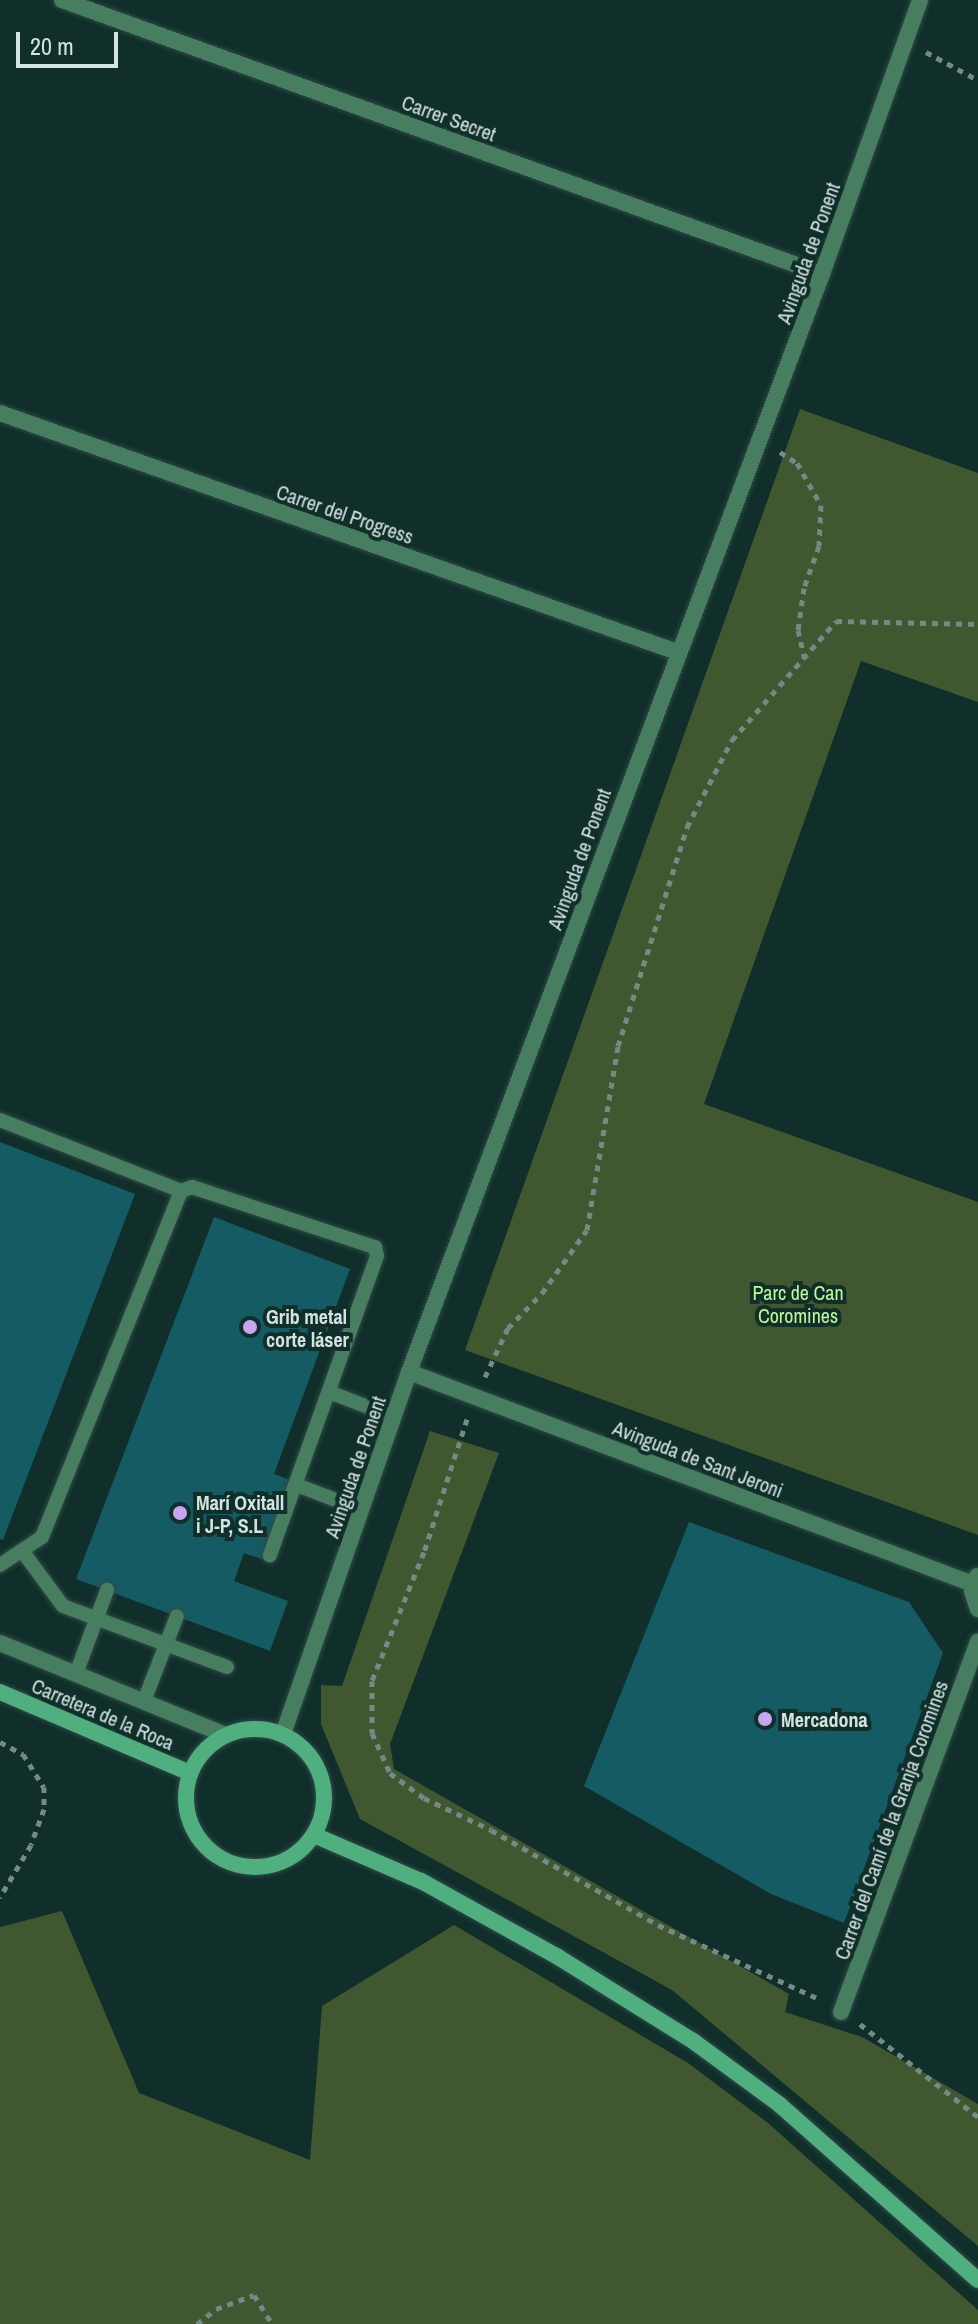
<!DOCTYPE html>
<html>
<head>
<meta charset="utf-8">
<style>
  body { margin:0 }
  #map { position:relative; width:978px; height:2324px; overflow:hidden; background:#102e2a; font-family:"Archivo Narrow",sans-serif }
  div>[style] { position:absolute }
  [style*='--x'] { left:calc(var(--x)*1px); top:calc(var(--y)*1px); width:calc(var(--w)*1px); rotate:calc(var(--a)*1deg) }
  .green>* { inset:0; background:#405730 }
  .building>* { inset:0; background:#155b63 }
  .path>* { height:5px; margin-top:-2.5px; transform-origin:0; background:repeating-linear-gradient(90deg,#738b87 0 6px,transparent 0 12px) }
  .roads { filter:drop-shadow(0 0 2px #2f4b47) drop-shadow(0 0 2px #2f4b47) }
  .lane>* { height:14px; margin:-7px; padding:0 7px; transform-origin:7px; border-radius:7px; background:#467e5f }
  .street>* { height:16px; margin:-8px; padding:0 8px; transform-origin:8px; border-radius:8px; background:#467e5f }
  .secondary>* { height:16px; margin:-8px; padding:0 8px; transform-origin:8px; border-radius:8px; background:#50af7e }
  .secondary>.ring { margin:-8px; padding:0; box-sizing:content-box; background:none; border:16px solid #50af7e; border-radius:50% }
  .dots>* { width:22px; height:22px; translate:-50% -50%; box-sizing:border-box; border:4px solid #102e2a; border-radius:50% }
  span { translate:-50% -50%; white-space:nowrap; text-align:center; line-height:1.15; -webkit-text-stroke:8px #102e2a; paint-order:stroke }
  .street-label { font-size:20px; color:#d2e3e0 }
  .park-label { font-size:20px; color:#bdf997 }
  .poi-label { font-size:20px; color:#d2e3e0; font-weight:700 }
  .left { translate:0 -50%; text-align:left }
  .scale { position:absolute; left:16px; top:32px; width:102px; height:36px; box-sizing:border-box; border:4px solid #d2e3e0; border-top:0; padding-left:10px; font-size:24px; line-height:28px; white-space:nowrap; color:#d2e3e0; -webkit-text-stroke:6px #102e2a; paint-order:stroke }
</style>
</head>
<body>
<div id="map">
  <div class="green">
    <i style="clip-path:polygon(800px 409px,978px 473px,978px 702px,861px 661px,704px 1104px,978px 1202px,978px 1535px,465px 1350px)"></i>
    <i style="clip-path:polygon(430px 1431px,499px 1453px,390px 1744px,394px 1769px,789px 1994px,785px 2012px,862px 2037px,978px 2104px,978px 2246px,672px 1990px,360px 1819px,321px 1724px,321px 1685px,342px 1686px)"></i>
    <i style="clip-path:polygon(62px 1911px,139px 2093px,310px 2160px,322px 2006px,454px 1925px,688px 2063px,768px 2123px,978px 2310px,978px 2324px,0 2324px,0 1927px)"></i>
  </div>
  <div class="building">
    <i style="clip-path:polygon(0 1142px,135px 1194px,3px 1540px,0 1539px)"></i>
    <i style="clip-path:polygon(214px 1217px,350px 1269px,274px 1474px,302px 1484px,273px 1563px,244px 1553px,234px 1581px,288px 1601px,270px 1651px,76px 1579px)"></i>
    <i style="clip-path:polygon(689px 1522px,909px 1602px,943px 1653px,844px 1923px,771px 1894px,584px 1786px)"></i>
  </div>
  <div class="path">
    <i style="--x:926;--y:52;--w:59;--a:28.3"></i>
    <i style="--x:780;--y:452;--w:20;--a:33"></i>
    <i style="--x:797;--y:463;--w:48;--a:60.3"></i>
    <i style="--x:821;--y:505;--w:41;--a:92.8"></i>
    <i style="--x:819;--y:546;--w:45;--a:109.7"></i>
    <i style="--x:804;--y:588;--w:42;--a:98.1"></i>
    <i style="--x:798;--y:630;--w:28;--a:77"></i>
    <i style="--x:485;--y:1377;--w:54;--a:-64.9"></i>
    <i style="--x:508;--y:1328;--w:49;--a:-45.8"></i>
    <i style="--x:542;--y:1293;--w:77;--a:-54.5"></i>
    <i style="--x:587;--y:1230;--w:187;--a:-80.4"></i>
    <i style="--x:618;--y:1046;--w:230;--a:-72.5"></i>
    <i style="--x:687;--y:827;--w:98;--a:-62.7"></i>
    <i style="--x:732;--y:740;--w:158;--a:-48.8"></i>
    <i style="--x:836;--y:621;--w:142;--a:1.2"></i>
    <i style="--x:467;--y:1419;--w:140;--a:107.9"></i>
    <i style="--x:424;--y:1552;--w:139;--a:112"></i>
    <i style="--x:372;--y:1681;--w:52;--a:90"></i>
    <i style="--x:372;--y:1733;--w:44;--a:65.8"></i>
    <i style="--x:390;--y:1773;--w:42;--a:36.3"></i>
    <i style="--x:424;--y:1798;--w:74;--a:25.5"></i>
    <i style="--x:491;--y:1830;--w:192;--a:29.6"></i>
    <i style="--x:658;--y:1925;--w:179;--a:24.7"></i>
    <i style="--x:0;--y:1742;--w:26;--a:28"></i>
    <i style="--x:23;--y:1754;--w:39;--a:58"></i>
    <i style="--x:44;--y:1787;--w:22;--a:90"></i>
    <i style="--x:44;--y:1809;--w:38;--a:110"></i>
    <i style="--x:31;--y:1845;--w:61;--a:120.8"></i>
    <i style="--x:860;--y:2024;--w:150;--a:38.2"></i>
    <i style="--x:197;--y:2324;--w:24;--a:-38"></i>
    <i style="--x:216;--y:2309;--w:40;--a:-20.2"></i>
    <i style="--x:254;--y:2295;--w:34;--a:58"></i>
  </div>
  <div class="roads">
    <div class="lane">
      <i style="--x:0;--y:1120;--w:194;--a:21.4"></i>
      <i style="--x:181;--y:1191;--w:12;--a:-20"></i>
      <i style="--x:192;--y:1187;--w:193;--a:18.2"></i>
      <i style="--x:375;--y:1247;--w:9;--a:77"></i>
      <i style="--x:377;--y:1256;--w:318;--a:109.7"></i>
      <i style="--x:329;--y:1392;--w:70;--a:21"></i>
      <i style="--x:297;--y:1485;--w:69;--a:21.3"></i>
      <i style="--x:23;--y:1552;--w:67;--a:53.5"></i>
      <i style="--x:63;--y:1606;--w:175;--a:20.4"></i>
      <i style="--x:0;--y:1565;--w:50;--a:-33.7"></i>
      <i style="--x:42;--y:1537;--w:373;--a:-68.1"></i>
      <i style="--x:76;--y:1674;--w:90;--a:-69.7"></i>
      <i style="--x:144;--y:1701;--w:91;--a:-68.8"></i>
    </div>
    <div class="street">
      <i style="--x:62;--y:0;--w:808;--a:19.83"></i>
      <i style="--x:0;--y:413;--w:718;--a:19.44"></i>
      <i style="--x:409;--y:1372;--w:603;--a:20.6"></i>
      <i style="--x:977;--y:1576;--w:16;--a:108"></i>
      <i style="--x:972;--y:1591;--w:19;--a:72"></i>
      <i style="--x:0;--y:1643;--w:244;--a:22.2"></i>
      <i style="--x:283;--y:1734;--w:383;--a:-70.8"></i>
      <i style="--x:409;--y:1372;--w:1173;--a:-69.39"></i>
      <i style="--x:822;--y:274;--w:291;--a:-70.3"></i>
      <i style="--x:841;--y:2012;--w:395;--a:-69.7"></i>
    </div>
    <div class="secondary">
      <i style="--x:0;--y:1692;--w:207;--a:23.1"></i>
      <i class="ring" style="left:186px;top:1729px;width:122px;height:122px"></i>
      <i style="--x:314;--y:1835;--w:116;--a:23.3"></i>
      <i style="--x:421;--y:1881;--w:157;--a:29"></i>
      <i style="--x:558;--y:1957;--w:159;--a:31.9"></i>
      <i style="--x:693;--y:2041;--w:108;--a:36.3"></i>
      <i style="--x:780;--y:2105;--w:264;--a:41.5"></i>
    </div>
  </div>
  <div class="dots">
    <i style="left:250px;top:1327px;background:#c8a6ef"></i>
    <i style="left:180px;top:1513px;background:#c8a6ef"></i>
    <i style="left:765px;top:1719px;background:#c8a6ef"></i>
  </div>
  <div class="street-label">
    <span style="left:449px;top:118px;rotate:20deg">Carrer Secret</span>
    <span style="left:808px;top:253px;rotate:-70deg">Avinguda de Ponent</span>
    <span style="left:345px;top:514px;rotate:19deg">Carrer del Progress</span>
    <span style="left:579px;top:859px;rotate:-70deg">Avinguda de Ponent</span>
    <span style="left:698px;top:1459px;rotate:21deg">Avinguda de Sant Jeroni</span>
    <span style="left:355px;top:1467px;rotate:-71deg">Avinguda de Ponent</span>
    <span style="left:103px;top:1714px;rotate:23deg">Carretera de la Roca</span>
    <span style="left:891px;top:1820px;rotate:-70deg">Carrer del Camí de la Granja Coromines</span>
  </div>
  <div class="park-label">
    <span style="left:798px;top:1304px">Parc de Can<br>Coromines</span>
  </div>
  <div class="poi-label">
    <span class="left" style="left:266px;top:1328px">Grib metal<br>corte láser</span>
    <span class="left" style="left:196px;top:1514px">Marí Oxitall<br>i J-P, S.L</span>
    <span class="left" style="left:781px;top:1719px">Mercadona</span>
  </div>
  <div class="scale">20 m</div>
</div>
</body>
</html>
